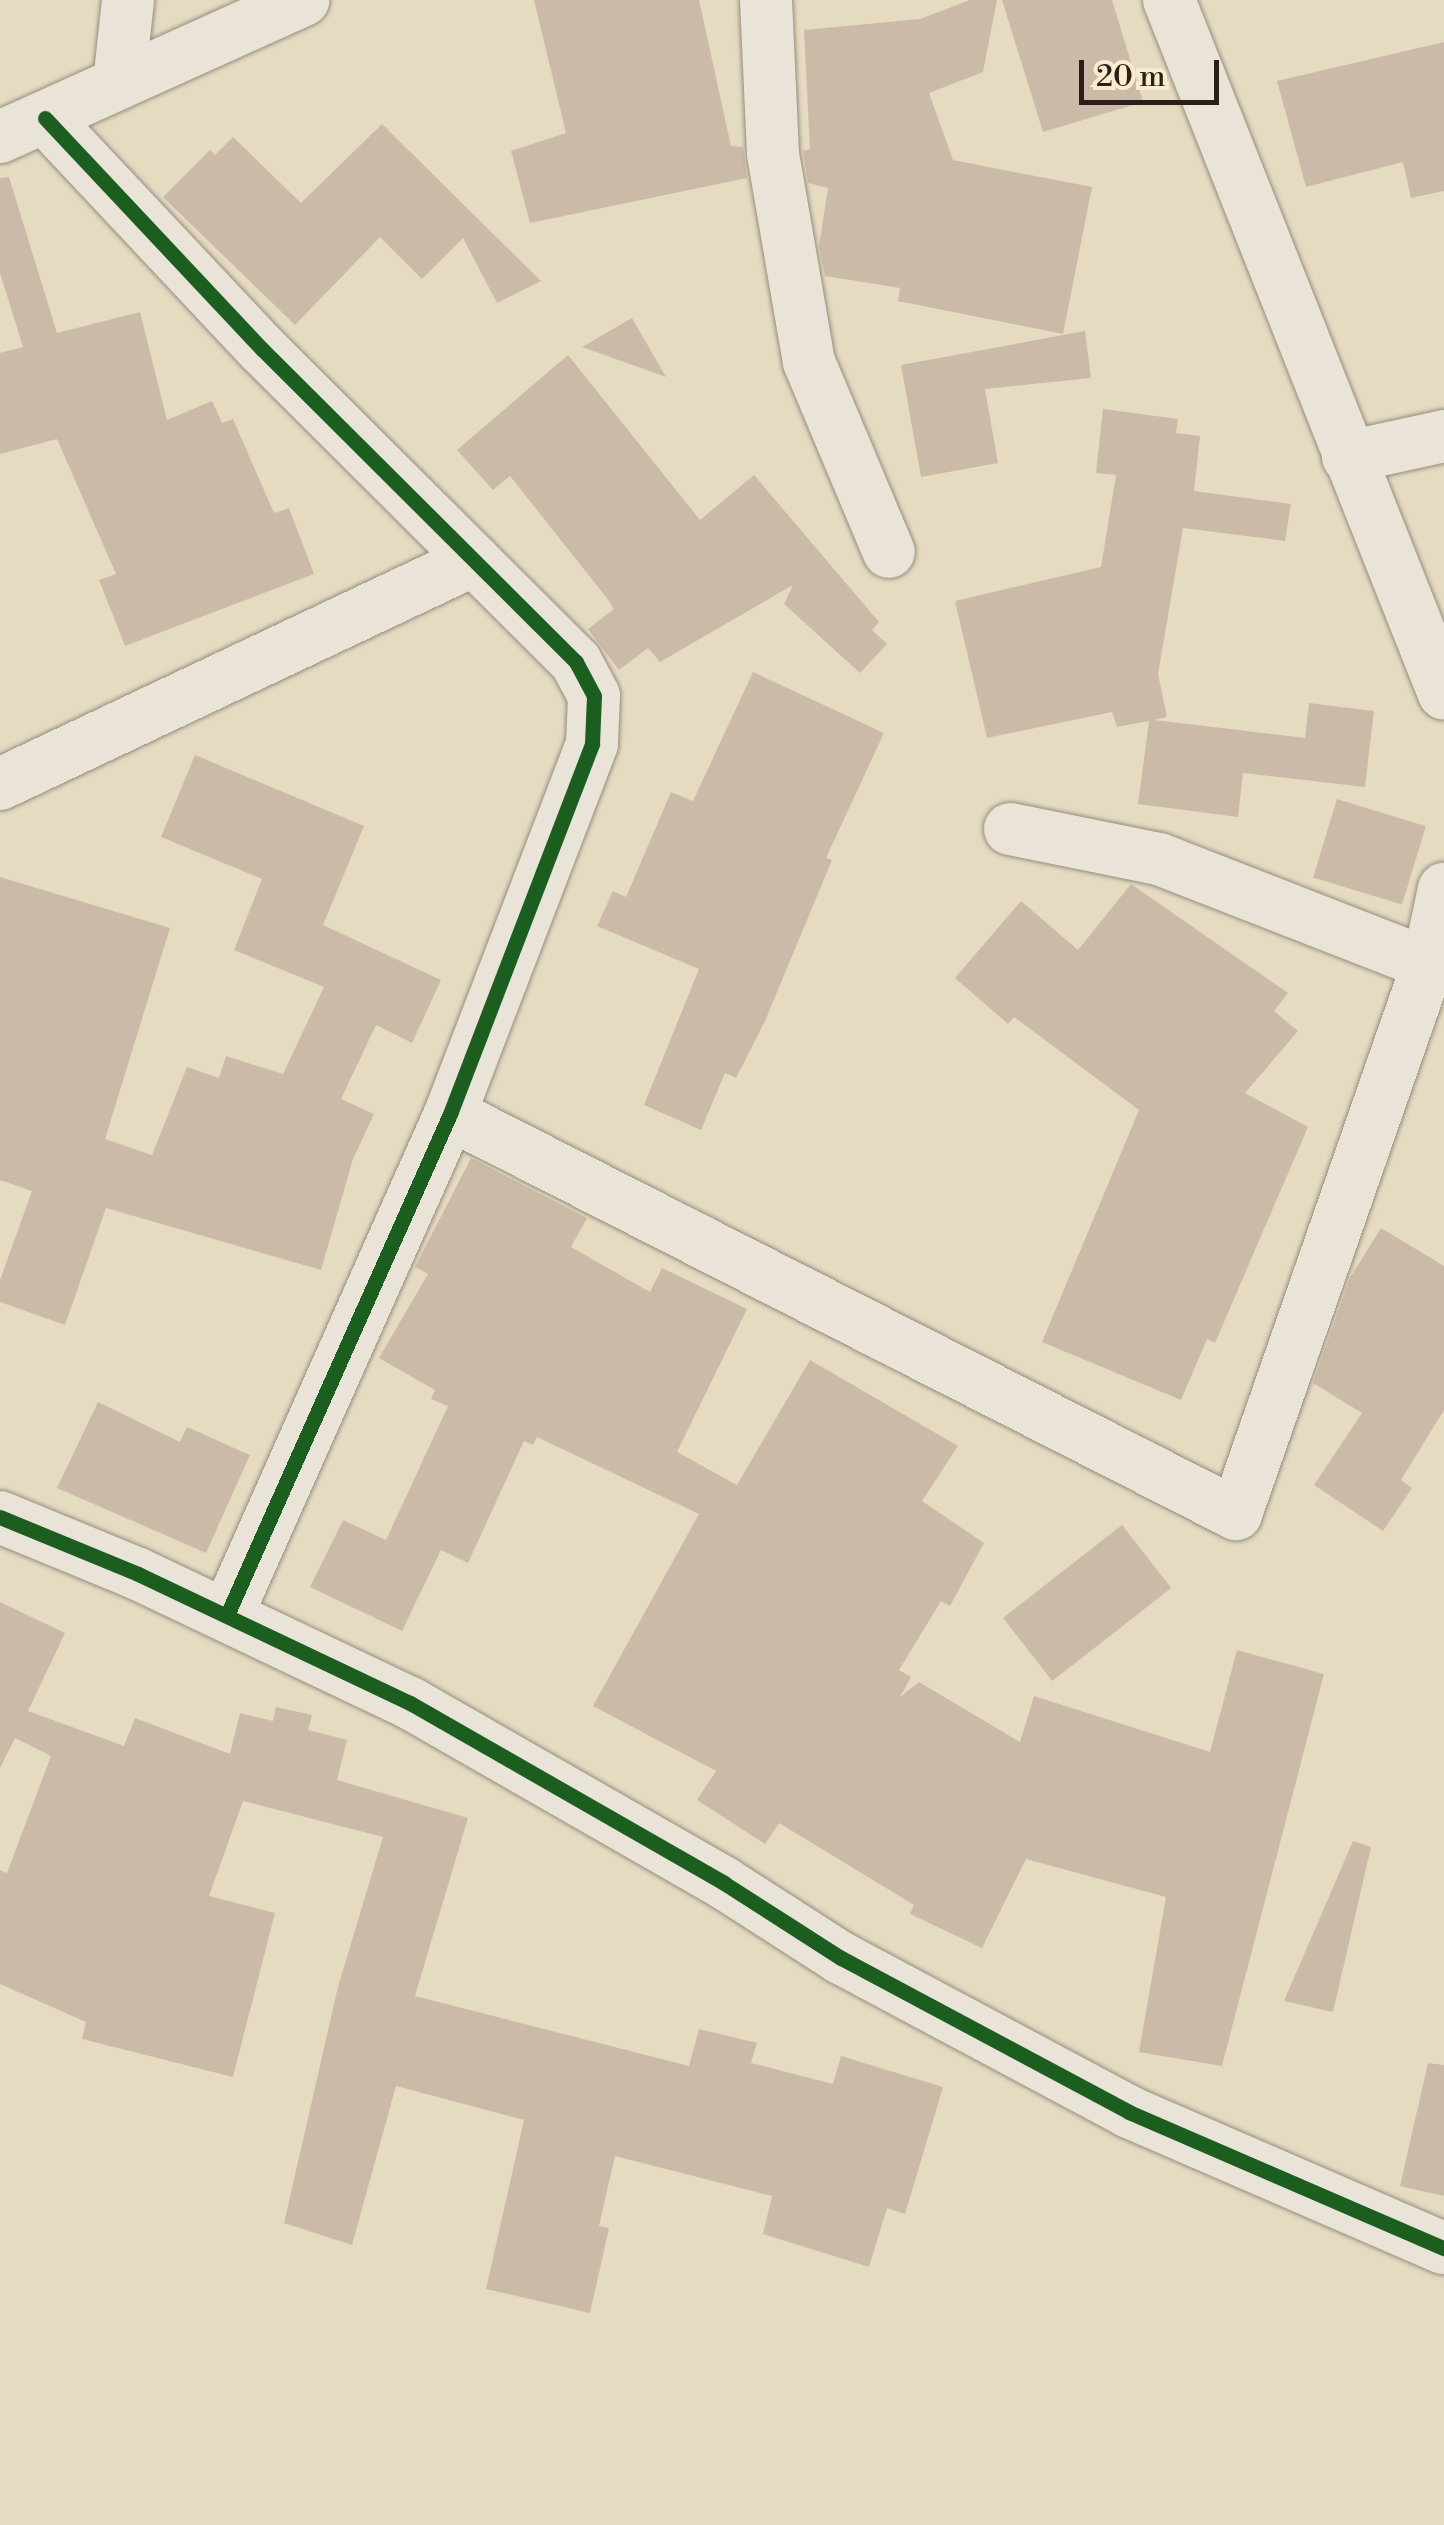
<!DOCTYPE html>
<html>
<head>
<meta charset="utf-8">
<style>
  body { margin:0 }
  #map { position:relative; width:1444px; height:2525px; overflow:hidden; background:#e5dbc1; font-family:"Libre Bodoni",serif }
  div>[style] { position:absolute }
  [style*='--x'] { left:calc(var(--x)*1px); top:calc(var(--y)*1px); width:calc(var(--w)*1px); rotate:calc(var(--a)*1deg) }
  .building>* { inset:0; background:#ccbaa9; transform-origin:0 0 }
  .roads { filter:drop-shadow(0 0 2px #958d7e) drop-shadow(0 0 2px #958d7e) }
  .street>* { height:52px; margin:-26px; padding:0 26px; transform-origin:26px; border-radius:26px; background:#e9e4d7 }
  .cycleway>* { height:15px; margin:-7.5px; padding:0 7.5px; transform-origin:7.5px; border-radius:7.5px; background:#1b5e20 }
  span { translate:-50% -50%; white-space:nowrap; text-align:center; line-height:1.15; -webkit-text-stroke:8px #f8eccd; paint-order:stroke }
  .scale { position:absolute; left:1079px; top:60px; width:140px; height:45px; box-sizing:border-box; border:5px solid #2c1e18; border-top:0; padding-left:12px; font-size:30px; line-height:35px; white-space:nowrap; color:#2c1e18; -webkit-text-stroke:8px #f8eccd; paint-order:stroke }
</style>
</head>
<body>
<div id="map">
  <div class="building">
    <i style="clip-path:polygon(534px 0,699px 0,731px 146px,743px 147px,747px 178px,530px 223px,511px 151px,566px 133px)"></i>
    <i style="clip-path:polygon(970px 0,997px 0,983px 72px,929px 93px,953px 160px,1092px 187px,1063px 334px,898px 301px,900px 288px,825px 276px,819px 246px,828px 188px,808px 183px,803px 151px,810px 149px,804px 30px,920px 19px)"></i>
    <i style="clip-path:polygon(1002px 0,1112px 0,1143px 102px,1043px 132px)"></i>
    <i style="clip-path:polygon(1444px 42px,1444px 191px,1411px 198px,1403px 162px,1306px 187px,1277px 81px)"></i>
    <i style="clip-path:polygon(382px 124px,541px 281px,497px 303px,463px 238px,422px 279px,380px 237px,295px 325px,163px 197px,210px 150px,215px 155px,233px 137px,301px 203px)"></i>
    <i style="clip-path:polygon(9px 177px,57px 333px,140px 312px,167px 420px,212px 401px,222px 423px,233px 419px,274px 513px,289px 508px,314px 574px,125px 646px,99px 580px,116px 574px,57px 439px,0 454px,0 353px,23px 347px,0 273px,0 178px)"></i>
    <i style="clip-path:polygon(632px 318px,666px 377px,582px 347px)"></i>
    <i style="clip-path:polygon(1085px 331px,1091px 378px,985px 389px,998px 463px,921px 477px,901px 365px)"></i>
    <i style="clip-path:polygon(568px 355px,700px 520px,754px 475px,879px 622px,872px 630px,887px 644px,860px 673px,784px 604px,793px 585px,660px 662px,648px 648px,619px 670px,588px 629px,614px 609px,606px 597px,510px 476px,493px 490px,457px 450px)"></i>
    <i style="clip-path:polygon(1103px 409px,1178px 419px,1176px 433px,1200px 436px,1194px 491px,1291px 504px,1285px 541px,1183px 528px,1158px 674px,1167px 717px,1154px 720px,1305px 738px,1309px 703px,1374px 711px,1365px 787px,1243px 773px,1238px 817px,1138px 804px,1149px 721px,1117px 727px,1112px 712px,987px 738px,955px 601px,1101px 567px,1116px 475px,1096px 473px)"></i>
    <i style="clip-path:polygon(753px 672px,884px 733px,826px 858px,832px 860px,765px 1021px,736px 1078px,725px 1073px,701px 1130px,644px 1105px,699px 969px,597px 926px,613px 891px,626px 897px,671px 792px,693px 801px)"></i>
    <i style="clip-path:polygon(195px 755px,364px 826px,323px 925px,441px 980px,412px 1043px,376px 1025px,341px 1099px,374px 1114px,353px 1159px,321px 1270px,106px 1208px,65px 1325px,0 1302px,0 1280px,32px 1191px,0 1180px,0 877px,170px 928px,105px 1139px,152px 1155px,187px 1067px,219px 1078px,226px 1056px,283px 1074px,324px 987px,234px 950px,262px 879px,161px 837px)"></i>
    <i style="left:1337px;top:799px;width:93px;height:82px;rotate:17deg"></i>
    <i style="clip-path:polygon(1131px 884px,1288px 993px,1274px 1011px,1298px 1031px,1245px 1093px,1308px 1127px,1215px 1343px,1207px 1339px,1181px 1400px,1042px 1342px,1139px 1110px,1014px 1017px,1008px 1024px,955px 978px,1021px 901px,1078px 950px)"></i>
    <i style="clip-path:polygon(471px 1158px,587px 1218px,571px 1247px,650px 1292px,662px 1268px,747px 1309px,677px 1452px,737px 1485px,810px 1360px,958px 1446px,922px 1501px,984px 1543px,950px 1606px,941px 1601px,899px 1670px,911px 1677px,900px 1697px,919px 1682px,1020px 1742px,1034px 1696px,1210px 1752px,1237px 1650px,1324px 1674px,1222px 2066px,1139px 2052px,1166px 1897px,1026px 1859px,982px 1948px,910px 1914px,914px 1905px,779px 1823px,765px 1844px,697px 1800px,716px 1771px,593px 1706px,699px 1514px,537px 1437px,533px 1445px,524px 1441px,468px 1563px,441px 1550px,402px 1631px,310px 1587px,343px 1520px,386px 1540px,448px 1406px,431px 1399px,435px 1390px,379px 1358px,428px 1274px,415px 1267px)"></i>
    <i style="clip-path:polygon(1381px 1228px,1444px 1266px,1444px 1410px,1401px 1480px,1412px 1488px,1383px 1531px,1314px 1485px,1362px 1413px,1313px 1383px,1350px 1278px)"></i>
    <i style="clip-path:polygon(98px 1402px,180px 1442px,187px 1427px,250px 1455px,206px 1553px,57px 1488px)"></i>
    <i style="left:1122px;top:1525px;width:80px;height:151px;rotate:52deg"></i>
    <i style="clip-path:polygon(0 1602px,65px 1633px,28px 1711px,124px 1746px,135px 1718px,230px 1754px,240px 1713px,273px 1721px,276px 1707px,312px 1715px,308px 1730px,347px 1740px,337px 1780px,468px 1818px,415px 1996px,689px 2066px,699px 2029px,757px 2043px,751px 2063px,833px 2084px,841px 2056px,943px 2087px,905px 2214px,887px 2208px,869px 2267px,763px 2234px,772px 2196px,615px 2156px,599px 2226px,609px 2228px,590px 2313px,486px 2289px,524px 2120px,396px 2086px,352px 2245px,284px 2223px,338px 1987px,383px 1837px,243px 1801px,209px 1896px,275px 1913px,233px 2077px,82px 2039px,86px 2022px,0 1984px,0 1870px,7px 1873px,51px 1756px,15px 1738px,0 1768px)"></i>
    <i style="clip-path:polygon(1353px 1841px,1371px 1847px,1333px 2012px,1284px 2001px)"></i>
    <i style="clip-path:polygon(1428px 2063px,1444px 2065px,1444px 2196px,1400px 2186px)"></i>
  </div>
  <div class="roads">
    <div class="street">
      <i style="--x:766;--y:0;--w:154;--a:87.4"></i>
      <i style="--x:773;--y:154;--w:211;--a:80.2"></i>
      <i style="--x:809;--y:362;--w:206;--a:67.2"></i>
      <i style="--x:1169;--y:0;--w:746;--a:68.38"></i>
      <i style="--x:119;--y:83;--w:83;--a:-83.8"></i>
      <i style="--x:45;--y:118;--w:317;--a:46.8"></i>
      <i style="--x:262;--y:349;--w:443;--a:44.9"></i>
      <i style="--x:576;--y:662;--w:38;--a:62"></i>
      <i style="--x:594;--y:696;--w:48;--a:92.4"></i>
      <i style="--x:592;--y:744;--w:396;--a:111"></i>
      <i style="--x:450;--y:1114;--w:548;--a:113.99"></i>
      <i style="--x:0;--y:137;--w:333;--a:-24.3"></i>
      <i style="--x:1348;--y:457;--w:98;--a:-12.3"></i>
      <i style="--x:0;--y:784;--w:524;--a:-25.29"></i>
      <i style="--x:1010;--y:829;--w:152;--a:11.4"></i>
      <i style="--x:1159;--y:859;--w:289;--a:21.3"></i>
      <i style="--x:450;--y:1114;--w:882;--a:26.97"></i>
      <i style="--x:1236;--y:1514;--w:583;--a:-70.76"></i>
      <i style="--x:1428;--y:964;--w:77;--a:-78"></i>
      <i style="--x:0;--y:1517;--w:149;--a:22.4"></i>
      <i style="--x:138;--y:1574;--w:301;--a:25.4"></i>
      <i style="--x:410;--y:1703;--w:362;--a:29.8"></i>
      <i style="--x:724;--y:1883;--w:139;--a:32.7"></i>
      <i style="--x:841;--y:1958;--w:327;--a:28.1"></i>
      <i style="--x:1129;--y:2112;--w:343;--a:23.4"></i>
    </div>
  </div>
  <div class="cycleway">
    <i style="--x:45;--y:118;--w:317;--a:46.8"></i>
    <i style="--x:262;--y:349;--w:443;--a:44.9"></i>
    <i style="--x:576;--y:662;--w:38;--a:62"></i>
    <i style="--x:594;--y:696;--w:48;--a:92.4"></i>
    <i style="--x:592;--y:744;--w:396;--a:111"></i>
    <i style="--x:450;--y:1114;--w:548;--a:113.99"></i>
    <i style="--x:0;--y:1517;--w:149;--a:22.4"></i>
    <i style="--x:138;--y:1574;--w:301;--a:25.4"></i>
    <i style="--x:410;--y:1703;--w:362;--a:29.8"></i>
    <i style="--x:724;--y:1883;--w:139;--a:32.7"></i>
    <i style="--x:841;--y:1958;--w:327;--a:28.1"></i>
    <i style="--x:1129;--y:2112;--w:343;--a:23.4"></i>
  </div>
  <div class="scale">20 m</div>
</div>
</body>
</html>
